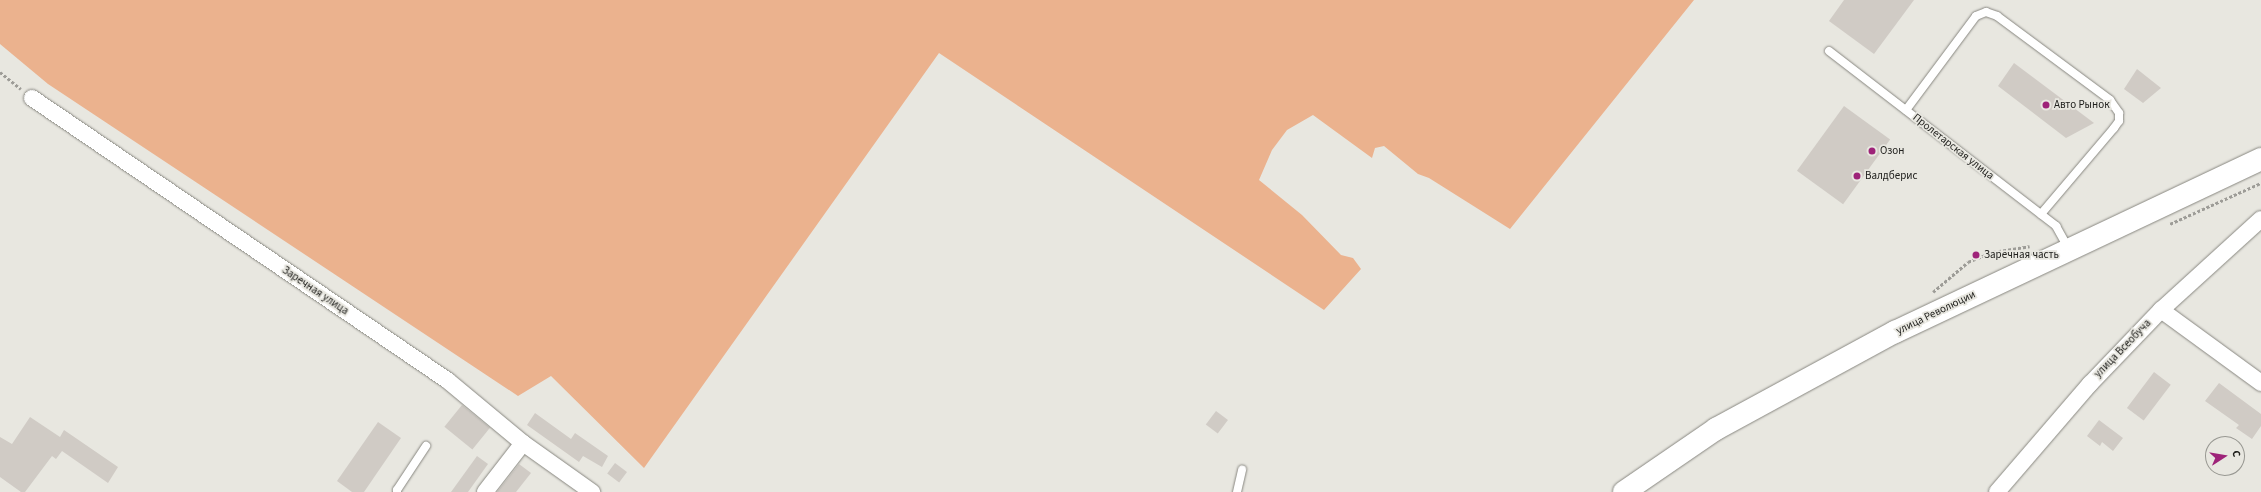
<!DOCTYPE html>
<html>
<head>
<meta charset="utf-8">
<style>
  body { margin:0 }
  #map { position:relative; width:2261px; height:492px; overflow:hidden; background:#e8e7e0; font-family:"Source Sans 3",sans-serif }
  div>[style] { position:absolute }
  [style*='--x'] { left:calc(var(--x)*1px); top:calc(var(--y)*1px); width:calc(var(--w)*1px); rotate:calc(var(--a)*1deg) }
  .green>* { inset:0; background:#ebb28e }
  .building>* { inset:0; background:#d0cbc5; transform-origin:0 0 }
  .path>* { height:2.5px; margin-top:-1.25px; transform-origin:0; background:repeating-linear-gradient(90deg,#9d9c97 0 3px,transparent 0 5px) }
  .roads { filter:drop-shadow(0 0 1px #888780) drop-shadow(0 0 1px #888780) }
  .lane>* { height:8px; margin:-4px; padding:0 4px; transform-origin:4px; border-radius:4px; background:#fff }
  .street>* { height:16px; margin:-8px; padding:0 8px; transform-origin:8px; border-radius:8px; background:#fff }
  .primary>* { height:22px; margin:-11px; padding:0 11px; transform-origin:11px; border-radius:11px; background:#fff }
  .dots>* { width:11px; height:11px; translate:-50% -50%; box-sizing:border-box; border:2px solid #e8e7e0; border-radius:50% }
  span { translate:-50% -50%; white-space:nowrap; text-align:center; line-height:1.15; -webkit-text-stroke:3.5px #e8e7e0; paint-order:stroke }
  .poi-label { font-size:11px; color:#21211e }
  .left { translate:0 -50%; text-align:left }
  .street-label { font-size:11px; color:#21211e }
  .north { position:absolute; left:2205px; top:436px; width:40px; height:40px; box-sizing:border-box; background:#e8e7e0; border:1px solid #989892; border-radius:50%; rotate:78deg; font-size:11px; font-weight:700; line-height:16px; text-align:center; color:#21211e }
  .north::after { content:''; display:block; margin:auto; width:14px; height:18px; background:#9e2379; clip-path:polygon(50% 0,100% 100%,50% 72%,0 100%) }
</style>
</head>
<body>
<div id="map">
  <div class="green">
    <i style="clip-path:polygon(0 0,1694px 0,1510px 229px,1429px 178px,1418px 174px,1384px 146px,1375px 148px,1372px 158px,1313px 115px,1287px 130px,1272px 150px,1259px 180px,1302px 215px,1341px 255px,1353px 258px,1361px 269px,1324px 310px,939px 53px,644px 468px,551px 376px,518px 396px,48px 84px,0 44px)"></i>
  </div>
  <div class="building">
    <i style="clip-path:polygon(1844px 0,1914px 0,1874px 54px,1829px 21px)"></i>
    <i style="clip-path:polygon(2014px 63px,2094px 123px,2066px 138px,1998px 86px)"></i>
    <i style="clip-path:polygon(2137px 69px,2161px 88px,2143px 103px,2124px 89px)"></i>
    <i style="left:1844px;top:106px;width:57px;height:80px;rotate:36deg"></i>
    <i style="left:2154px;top:372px;width:21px;height:45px;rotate:37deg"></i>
    <i style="clip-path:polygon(2219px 383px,2261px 414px,2261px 426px,2252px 439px,2236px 428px,2239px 425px,2205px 401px)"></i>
    <i style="left:462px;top:405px;width:36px;height:28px;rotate:39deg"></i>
    <i style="left:1216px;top:411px;width:15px;height:17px;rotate:37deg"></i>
    <i style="clip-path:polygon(535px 413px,571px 439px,575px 433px,608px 456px,602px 467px,583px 456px,579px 462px,527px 425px)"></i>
    <i style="clip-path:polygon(30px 417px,60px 437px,64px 430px,118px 467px,108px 483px,62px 451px,56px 459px,52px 456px,25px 492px,21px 492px,0 477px,0 437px,12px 444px)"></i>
    <i style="clip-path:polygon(2099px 420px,2123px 438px,2113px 451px,2102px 442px,2100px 446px,2087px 436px)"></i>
    <i style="clip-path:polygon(378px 422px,401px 438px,364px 492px,352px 492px,337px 481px)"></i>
    <i style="clip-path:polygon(477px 456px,488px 464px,468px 492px,451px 492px)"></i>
    <i style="left:615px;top:463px;width:15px;height:13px;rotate:37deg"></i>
    <i style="clip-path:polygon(519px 464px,531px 473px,516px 492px,497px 492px)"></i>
  </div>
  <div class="path">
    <i style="--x:0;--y:72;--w:27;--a:39"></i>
    <i style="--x:2170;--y:224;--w:100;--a:-24.3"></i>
    <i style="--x:1933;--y:292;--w:46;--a:-40.6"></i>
    <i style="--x:1968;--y:262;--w:27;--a:-22"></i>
    <i style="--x:1993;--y:252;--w:37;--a:-9"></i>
  </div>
  <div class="roads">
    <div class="lane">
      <i style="--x:1829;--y:51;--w:287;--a:37.6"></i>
      <i style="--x:2056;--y:226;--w:26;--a:61"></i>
      <i style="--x:1906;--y:110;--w:117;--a:-53.3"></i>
      <i style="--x:1976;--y:16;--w:11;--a:-22"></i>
      <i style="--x:1986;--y:12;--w:12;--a:20"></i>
      <i style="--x:1997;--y:16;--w:141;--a:36.6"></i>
      <i style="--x:2110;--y:100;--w:16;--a:55"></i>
      <i style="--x:2119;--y:113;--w:8;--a:90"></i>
      <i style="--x:2119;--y:121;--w:9;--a:126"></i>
      <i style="--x:2114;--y:128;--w:113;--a:130.3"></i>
      <i style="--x:397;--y:492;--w:2;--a:-90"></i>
      <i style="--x:397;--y:490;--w:53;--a:-56.6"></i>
      <i style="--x:1237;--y:492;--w:23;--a:-77"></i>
    </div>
    <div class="street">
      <i style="--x:32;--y:98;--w:502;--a:34.2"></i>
      <i style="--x:447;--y:380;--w:99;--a:39.7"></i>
      <i style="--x:523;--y:443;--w:85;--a:35.4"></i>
      <i style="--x:2161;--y:310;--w:124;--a:36.1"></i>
      <i style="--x:485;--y:492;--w:62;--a:-52.2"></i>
      <i style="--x:1997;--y:492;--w:143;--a:-49.3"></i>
      <i style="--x:2090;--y:384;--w:103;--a:-46.2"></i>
      <i style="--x:2161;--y:310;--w:135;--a:-42.3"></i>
    </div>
    <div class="primary">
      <i style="--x:1624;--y:492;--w:112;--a:-34.4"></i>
      <i style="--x:1716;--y:429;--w:204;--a:-28.5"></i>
      <i style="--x:1895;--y:332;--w:405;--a:-25.3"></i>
    </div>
  </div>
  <div class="dots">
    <i style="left:2046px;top:105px;background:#9e2379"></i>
    <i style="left:1872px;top:151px;background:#9e2379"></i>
    <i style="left:1857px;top:176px;background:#9e2379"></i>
    <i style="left:1976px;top:255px;background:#9e2379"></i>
  </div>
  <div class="poi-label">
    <span class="left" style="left:2054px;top:105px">Авто Рынок</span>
    <span class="left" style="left:1880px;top:151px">Озон</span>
    <span class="left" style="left:1865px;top:176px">Валдберис</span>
    <span class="left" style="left:1984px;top:255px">Заречная часть</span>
  </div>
  <div class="street-label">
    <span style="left:1953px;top:147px;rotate:38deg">Пролетарская улица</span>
    <span style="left:315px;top:291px;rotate:34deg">Заречная улица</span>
    <span style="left:1936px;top:313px;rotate:-26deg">улица Революции</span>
    <span style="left:2123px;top:349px;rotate:-46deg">улица Всеобуча</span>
  </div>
  <div class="north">С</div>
</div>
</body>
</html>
